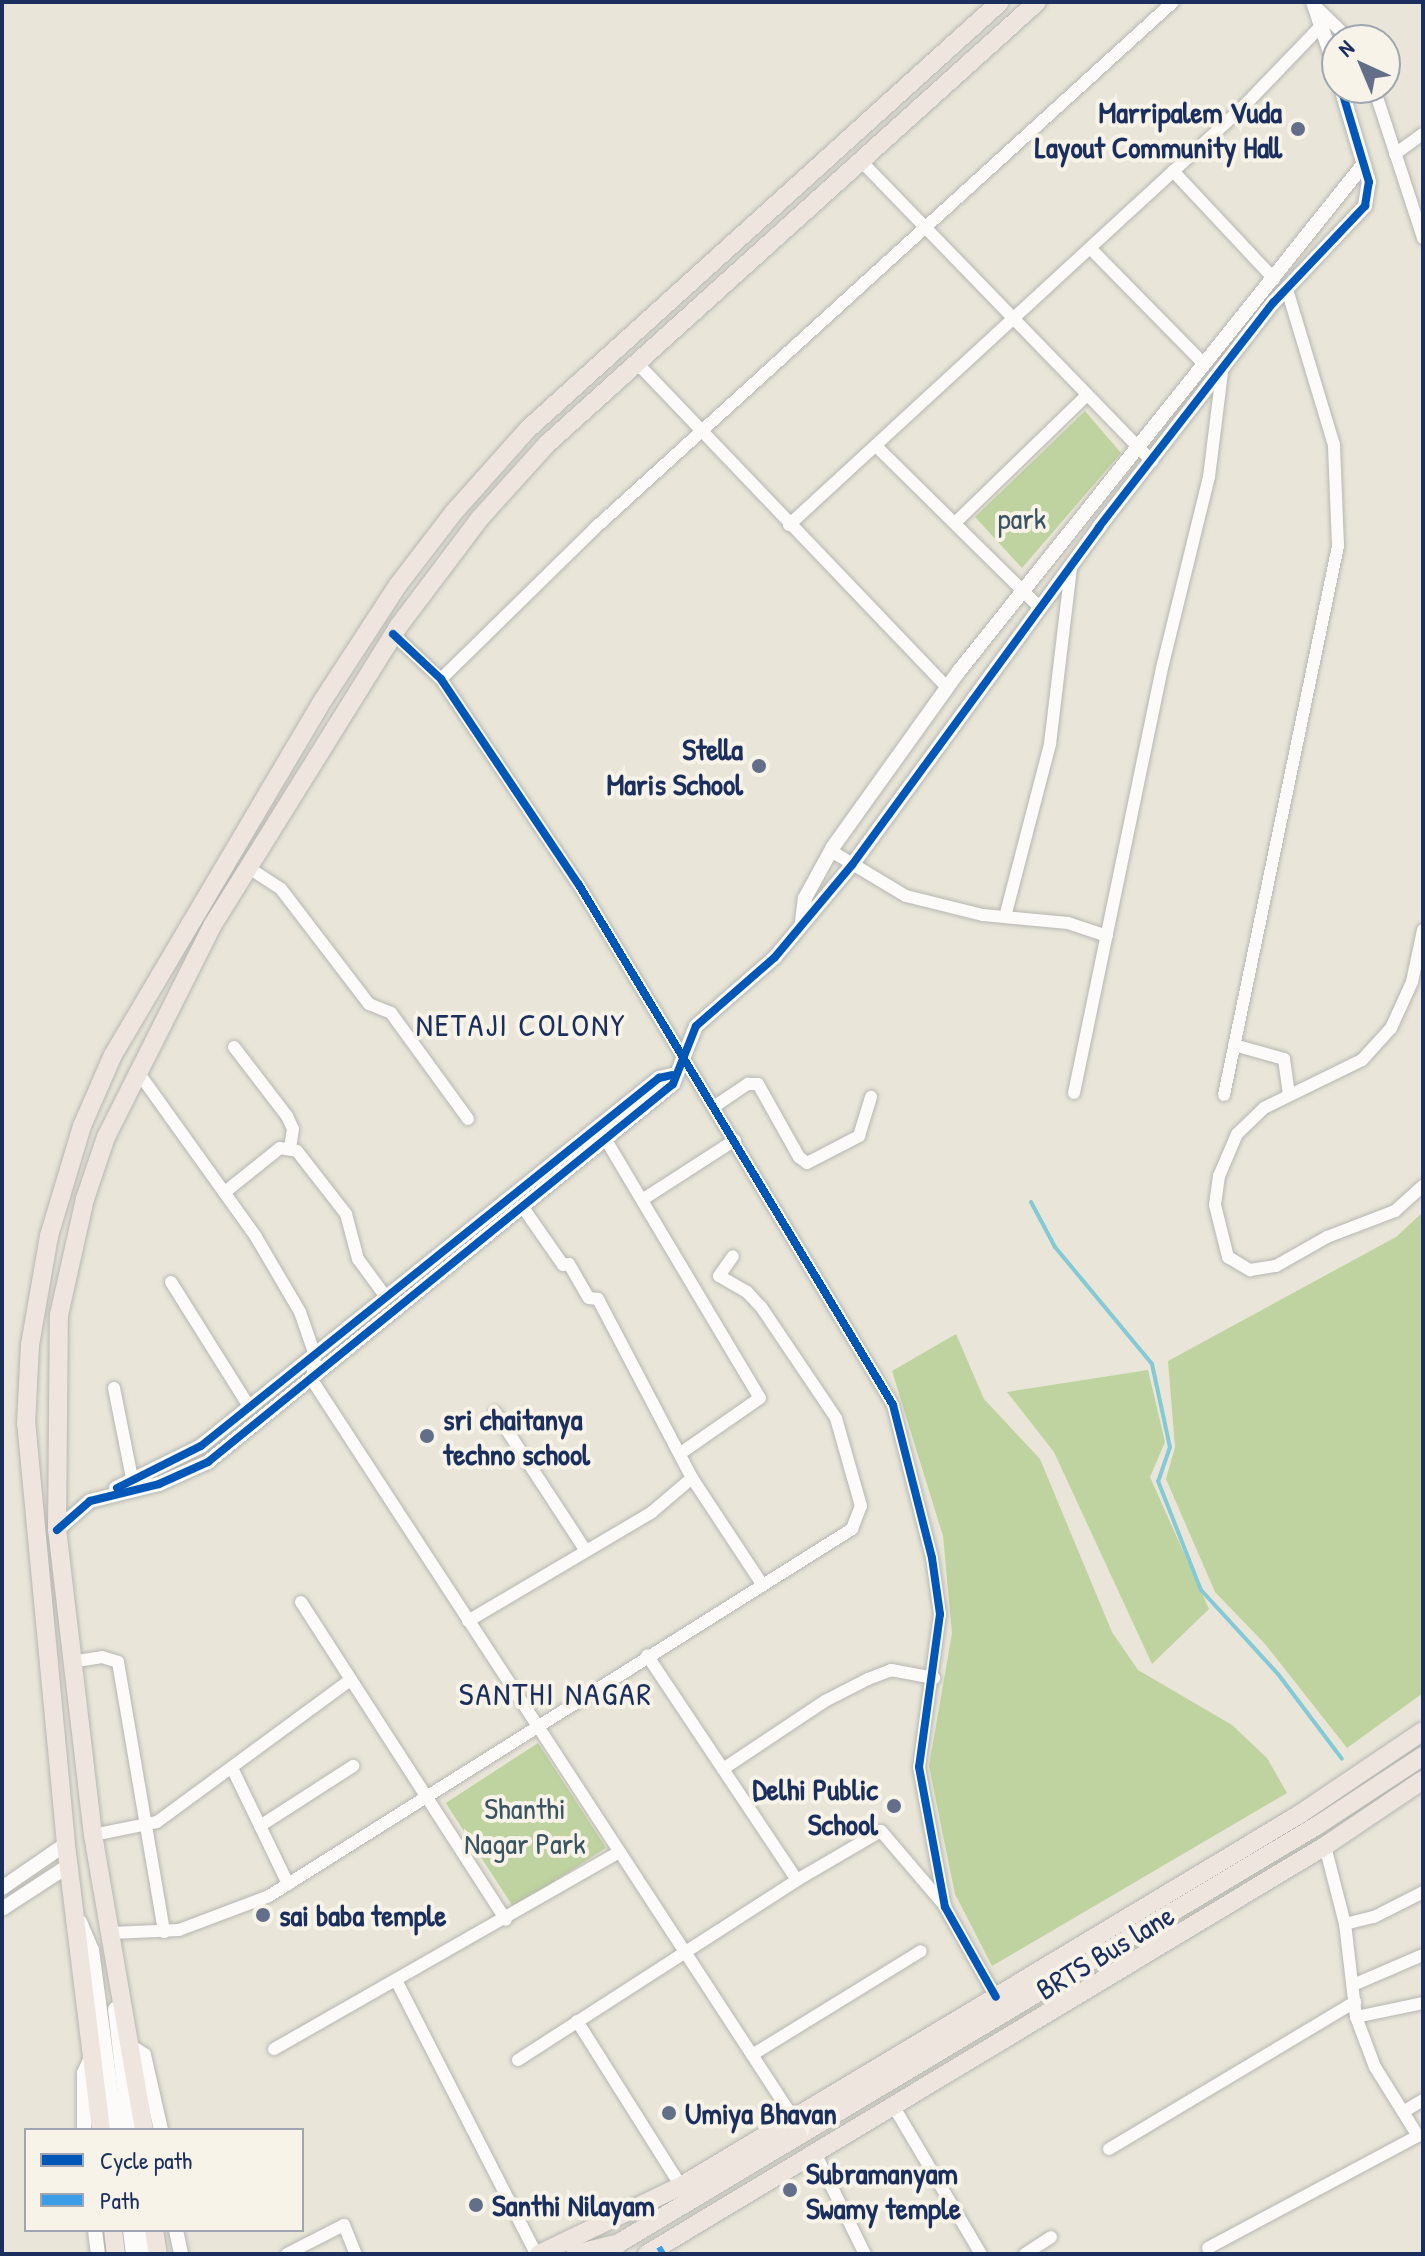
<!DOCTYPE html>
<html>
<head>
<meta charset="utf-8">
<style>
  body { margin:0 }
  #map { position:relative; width:1425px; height:2256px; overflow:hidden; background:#e9e6d9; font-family:"Patrick Hand",sans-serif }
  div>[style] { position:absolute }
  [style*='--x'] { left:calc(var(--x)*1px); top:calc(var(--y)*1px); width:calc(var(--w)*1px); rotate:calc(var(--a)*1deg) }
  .green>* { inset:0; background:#bed39f; transform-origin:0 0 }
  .stream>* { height:4px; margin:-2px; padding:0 2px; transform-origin:2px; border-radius:2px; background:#83c9d6 }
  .roads { filter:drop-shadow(0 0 2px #b6b6b2) drop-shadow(0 0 2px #b6b6b2) }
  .minor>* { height:12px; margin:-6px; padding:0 6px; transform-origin:6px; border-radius:6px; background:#fcfbf9 }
  .tertiary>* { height:14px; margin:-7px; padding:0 7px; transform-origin:7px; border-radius:7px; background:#fcfbf9 }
  .primary>* { height:18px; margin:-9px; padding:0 9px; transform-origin:9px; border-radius:9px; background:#eee6de }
  .quiet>* { height:6px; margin-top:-3px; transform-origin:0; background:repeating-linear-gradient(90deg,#3b9de6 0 12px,transparent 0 18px) }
  .cycleway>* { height:8px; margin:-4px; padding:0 4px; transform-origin:4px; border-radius:4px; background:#0057b8 }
  .dots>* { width:22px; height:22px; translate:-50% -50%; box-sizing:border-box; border:4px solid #f7f3e8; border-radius:50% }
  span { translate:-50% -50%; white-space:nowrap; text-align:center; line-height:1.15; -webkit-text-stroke:8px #f7f3e8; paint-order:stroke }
  .poi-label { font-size:30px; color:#1b2f5e; font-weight:700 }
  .right { translate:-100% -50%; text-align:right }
  .left { translate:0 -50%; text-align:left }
  .park-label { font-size:30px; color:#3b5462 }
  .street-label { font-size:30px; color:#1b2f5e }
  .neighbourhood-label { font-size:32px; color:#1b2f5e; letter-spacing:2px }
  .frame { position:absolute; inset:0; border:4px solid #1b2f5e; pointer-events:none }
  .legend { position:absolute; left:24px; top:2128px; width:280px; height:104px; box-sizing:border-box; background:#f7f3e8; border:2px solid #9fa5b1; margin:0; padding:10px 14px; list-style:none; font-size:24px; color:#1b2f5e }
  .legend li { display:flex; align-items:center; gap:16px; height:40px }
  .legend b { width:40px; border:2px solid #9fa5b1 }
  .north { position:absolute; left:1321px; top:24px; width:80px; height:80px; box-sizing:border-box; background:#f7f3e8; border:2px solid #9fa5b1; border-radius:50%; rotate:316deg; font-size:22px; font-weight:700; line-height:32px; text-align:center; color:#1b2f5e }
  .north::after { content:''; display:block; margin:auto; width:28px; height:36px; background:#636f89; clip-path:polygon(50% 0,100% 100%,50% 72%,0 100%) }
</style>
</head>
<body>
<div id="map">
  <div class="green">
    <i style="clip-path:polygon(1085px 411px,1121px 453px,1022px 568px,975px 517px)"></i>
    <i style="clip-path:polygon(1423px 1212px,1423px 1693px,1347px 1748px,1265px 1644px,1215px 1592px,1166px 1479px,1175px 1447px,1168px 1361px,1396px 1237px)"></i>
    <i style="clip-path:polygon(956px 1334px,984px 1399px,1040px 1459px,1112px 1632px,1138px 1670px,1232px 1725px,1267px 1758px,1287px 1793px,992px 1966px,955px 1894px,929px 1766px,952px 1633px,943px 1536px,892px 1371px)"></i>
    <i style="clip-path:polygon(1148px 1370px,1165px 1442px,1150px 1477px,1209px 1609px,1152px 1664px,1054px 1452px,1007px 1392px)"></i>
    <i style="left:538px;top:1743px;width:125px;height:110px;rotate:57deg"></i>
  </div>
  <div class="stream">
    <i style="--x:1031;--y:1202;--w:51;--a:61.9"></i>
    <i style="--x:1055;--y:1247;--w:152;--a:50.3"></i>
    <i style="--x:1152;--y:1364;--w:85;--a:77.8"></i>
    <i style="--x:1170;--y:1447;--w:36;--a:109"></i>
    <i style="--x:1158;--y:1481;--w:117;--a:68.5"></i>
    <i style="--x:1201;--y:1590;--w:114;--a:47.5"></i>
    <i style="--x:1278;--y:1674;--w:106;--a:53"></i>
  </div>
  <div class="roads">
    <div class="minor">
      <i style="--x:1316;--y:7;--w:47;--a:44.1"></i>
      <i style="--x:1374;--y:88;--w:158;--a:71.9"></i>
      <i style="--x:1395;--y:154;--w:34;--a:-36"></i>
      <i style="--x:859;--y:159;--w:421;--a:45.9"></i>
      <i style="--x:1173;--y:171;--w:148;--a:46.9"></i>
      <i style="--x:1091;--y:249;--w:158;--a:45.5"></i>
      <i style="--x:638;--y:364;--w:448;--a:46.3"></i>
      <i style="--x:876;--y:446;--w:231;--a:44.6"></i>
      <i style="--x:957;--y:521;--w:181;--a:-44.1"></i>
      <i style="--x:789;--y:525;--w:617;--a:-42.64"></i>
      <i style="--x:1243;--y:107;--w:115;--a:-46.1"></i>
      <i style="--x:393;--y:634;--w:66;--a:43.2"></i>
      <i style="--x:441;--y:679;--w:248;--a:56.2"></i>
      <i style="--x:579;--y:885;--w:607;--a:58.87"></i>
      <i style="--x:893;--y:1405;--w:158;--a:75.7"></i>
      <i style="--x:932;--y:1558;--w:57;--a:81.9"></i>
      <i style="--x:940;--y:1614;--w:154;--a:97.8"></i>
      <i style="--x:919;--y:1767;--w:142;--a:79.5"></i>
      <i style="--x:945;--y:1907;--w:103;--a:60.5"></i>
      <i style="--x:441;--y:679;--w:214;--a:-44.4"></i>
      <i style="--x:594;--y:529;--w:783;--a:-42.31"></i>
      <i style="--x:831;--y:851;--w:87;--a:31"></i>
      <i style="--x:906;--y:896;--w:79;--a:13.9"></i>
      <i style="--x:983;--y:915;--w:85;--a:5.4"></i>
      <i style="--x:1068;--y:923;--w:41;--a:18.4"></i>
      <i style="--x:249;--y:868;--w:38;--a:33"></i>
      <i style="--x:281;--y:889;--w:145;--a:52.6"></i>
      <i style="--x:369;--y:1004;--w:24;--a:22"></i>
      <i style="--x:391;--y:1013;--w:131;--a:54"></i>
      <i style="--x:1005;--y:917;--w:179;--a:-75.4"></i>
      <i style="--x:1050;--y:744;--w:176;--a:-83.2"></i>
      <i style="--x:1423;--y:930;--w:53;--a:101.9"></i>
      <i style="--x:1412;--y:982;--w:51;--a:114.5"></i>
      <i style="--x:1391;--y:1028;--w:43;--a:132.2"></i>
      <i style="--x:1362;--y:1060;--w:109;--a:153.9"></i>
      <i style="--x:1264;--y:1108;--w:37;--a:136"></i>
      <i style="--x:1237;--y:1134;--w:46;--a:113.2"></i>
      <i style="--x:1219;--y:1176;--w:29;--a:98"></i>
      <i style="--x:1215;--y:1205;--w:54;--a:76"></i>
      <i style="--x:1228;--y:1257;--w:26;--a:31"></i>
      <i style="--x:1250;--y:1270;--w:26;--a:-9"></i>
      <i style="--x:1276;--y:1266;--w:59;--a:-29.6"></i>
      <i style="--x:1327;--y:1237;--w:73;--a:-20.9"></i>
      <i style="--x:1395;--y:1211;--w:38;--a:-42"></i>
      <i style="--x:1234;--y:1045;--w:52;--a:15.6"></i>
      <i style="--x:1284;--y:1059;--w:35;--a:82"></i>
      <i style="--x:234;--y:1047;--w:87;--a:52.5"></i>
      <i style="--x:287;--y:1116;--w:14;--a:65"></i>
      <i style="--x:293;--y:1129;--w:20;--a:99"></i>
      <i style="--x:138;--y:1072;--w:203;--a:54.4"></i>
      <i style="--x:256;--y:1237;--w:87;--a:59.6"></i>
      <i style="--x:300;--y:1312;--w:46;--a:70.8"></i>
      <i style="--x:315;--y:1355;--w:25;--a:97"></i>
      <i style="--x:312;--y:1380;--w:882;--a:56.89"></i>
      <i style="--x:1074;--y:1093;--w:438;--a:-78.3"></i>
      <i style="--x:1163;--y:664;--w:193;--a:-76.2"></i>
      <i style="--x:1209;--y:477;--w:105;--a:-82.9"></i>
      <i style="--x:1224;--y:1095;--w:561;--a:-78.27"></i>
      <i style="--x:1338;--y:546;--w:101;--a:-92.3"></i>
      <i style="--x:1334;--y:445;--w:163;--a:-106.8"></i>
      <i style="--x:715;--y:1106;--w:40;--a:-34"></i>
      <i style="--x:748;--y:1084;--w:10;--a:0"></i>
      <i style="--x:758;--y:1084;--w:84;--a:60.7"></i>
      <i style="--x:799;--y:1157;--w:10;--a:37"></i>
      <i style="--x:807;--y:1163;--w:59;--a:-27.4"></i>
      <i style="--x:859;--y:1136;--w:41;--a:-72.9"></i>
      <i style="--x:606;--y:1140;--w:300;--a:59.2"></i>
      <i style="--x:760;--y:1398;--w:96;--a:145.2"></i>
      <i style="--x:225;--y:1192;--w:70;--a:-38.7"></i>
      <i style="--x:280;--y:1148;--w:17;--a:10"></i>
      <i style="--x:297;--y:1151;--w:80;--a:52.1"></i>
      <i style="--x:346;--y:1214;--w:47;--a:75.1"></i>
      <i style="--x:358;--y:1259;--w:47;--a:53.6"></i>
      <i style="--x:645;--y:1198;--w:107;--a:-32.8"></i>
      <i style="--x:524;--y:1209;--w:68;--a:55.1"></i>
      <i style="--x:563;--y:1265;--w:6;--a:-9"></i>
      <i style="--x:569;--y:1264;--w:39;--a:60"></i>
      <i style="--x:589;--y:1298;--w:9;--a:6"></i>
      <i style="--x:598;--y:1299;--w:202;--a:62.3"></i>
      <i style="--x:692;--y:1478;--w:127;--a:56.6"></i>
      <i style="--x:171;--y:1282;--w:149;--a:57.9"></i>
      <i style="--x:114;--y:1388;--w:92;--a:78.7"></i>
      <i style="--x:495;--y:1412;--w:166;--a:56.8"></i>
      <i style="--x:301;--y:1602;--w:378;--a:57.2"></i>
      <i style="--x:468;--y:1621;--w:214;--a:-30.6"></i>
      <i style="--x:652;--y:1512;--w:52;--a:-40.4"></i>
      <i style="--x:71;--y:1662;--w:31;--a:-9"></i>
      <i style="--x:102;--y:1657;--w:17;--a:17"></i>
      <i style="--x:118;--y:1662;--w:274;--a:80.3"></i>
      <i style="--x:723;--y:1769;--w:123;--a:-33.7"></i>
      <i style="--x:825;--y:1701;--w:48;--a:-27.1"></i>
      <i style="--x:868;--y:1679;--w:25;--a:-21"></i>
      <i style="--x:891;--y:1670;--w:44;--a:10.5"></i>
      <i style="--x:233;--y:1770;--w:127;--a:64.2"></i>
      <i style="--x:260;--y:1826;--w:111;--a:-32.8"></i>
      <i style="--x:93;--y:1835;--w:65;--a:-11.5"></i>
      <i style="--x:157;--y:1822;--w:240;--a:-36.3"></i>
      <i style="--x:797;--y:1880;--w:97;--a:-30.3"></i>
      <i style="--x:881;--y:1831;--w:99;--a:49.5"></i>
      <i style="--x:1345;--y:1924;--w:30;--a:-14"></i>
      <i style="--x:1374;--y:1917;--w:55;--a:-27"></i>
      <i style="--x:111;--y:1933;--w:68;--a:-2.5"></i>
      <i style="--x:179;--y:1930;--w:96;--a:-20.7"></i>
      <i style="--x:269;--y:1896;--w:689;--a:-32.19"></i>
      <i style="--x:852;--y:1529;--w:25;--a:-69"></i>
      <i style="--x:861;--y:1506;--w:91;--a:-105.9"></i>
      <i style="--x:836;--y:1418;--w:134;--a:-124"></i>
      <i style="--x:761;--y:1307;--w:21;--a:-133"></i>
      <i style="--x:747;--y:1292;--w:32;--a:-150"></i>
      <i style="--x:719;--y:1276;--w:24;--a:-55"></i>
      <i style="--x:397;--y:1982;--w:305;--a:62.9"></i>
      <i style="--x:1353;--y:1985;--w:76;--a:-23.2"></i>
      <i style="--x:1356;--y:2017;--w:68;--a:-11.8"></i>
      <i style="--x:577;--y:2021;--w:195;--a:57.8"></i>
      <i style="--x:274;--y:2049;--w:397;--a:-29.7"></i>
      <i style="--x:752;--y:2055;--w:198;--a:-31.6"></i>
      <i style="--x:518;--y:2060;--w:332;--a:-32.8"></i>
      <i style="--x:797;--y:1880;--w:270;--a:-123.7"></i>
      <i style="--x:894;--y:2107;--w:171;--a:59.4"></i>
      <i style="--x:1403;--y:2112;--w:23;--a:-31"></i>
      <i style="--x:1109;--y:2149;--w:287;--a:-30.9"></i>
      <i style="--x:815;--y:2153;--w:113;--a:63.7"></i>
      <i style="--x:1208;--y:2248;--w:238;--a:-28.1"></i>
      <i style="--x:1418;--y:2136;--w:81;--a:-121.9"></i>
      <i style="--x:1375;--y:2067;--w:53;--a:-110.8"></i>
      <i style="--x:1356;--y:2017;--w:94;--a:-96.7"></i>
      <i style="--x:1345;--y:1924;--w:81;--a:-104.4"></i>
      <i style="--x:287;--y:2254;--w:64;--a:-27"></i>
      <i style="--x:344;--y:2225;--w:31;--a:68"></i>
      <i style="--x:1025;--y:2254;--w:31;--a:-33"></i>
    </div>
    <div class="tertiary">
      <i style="--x:1313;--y:2;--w:75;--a:71.3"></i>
      <i style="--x:802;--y:921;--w:23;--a:-83"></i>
      <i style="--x:805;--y:898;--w:58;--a:-61.2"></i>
      <i style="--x:833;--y:847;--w:216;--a:-54.4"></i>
      <i style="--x:959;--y:671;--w:647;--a:-51.4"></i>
      <i style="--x:116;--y:1488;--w:95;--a:-26.3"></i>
      <i style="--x:201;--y:1446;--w:588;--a:-38.78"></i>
      <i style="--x:659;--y:1078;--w:13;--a:-13"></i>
      <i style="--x:57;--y:1530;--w:44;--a:-41.3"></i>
      <i style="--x:90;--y:1501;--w:71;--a:-13.8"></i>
      <i style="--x:159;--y:1484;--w:54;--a:-24.2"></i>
      <i style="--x:208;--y:1462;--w:599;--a:-39.11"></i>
      <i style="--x:673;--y:1084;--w:62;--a:-68.4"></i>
      <i style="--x:696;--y:1026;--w:105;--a:-41.1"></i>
      <i style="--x:775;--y:957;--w:120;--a:-50.1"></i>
      <i style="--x:852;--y:865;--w:419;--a:-53.8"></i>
      <i style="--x:1099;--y:527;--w:284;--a:-52.2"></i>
      <i style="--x:1273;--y:303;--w:134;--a:-46.5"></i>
      <i style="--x:1365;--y:206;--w:24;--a:-81"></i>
      <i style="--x:1369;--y:182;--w:98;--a:-106.6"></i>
      <i style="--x:2;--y:1888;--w:78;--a:-34.5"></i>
      <i style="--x:2;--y:1909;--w:79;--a:-33.1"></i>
      <i style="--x:80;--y:1922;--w:30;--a:67"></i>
      <i style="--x:92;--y:1950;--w:182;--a:82.4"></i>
      <i style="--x:115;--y:2009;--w:122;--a:83.4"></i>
      <i style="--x:133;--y:2048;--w:13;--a:32"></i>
      <i style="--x:144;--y:2055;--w:77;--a:77.2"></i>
      <i style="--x:84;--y:2130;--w:57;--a:-90"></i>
      <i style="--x:84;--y:2073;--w:19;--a:-65"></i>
      <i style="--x:95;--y:2230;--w:24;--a:83"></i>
      <i style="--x:130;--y:2230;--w:24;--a:83"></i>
      <i style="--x:141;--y:2230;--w:24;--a:83"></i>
      <i style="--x:176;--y:2230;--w:25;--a:78"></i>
    </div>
    <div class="primary">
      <i style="--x:101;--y:2130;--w:288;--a:-97"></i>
      <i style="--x:66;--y:1844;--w:422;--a:-95.4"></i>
      <i style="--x:26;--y:1424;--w:79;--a:-87.1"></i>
      <i style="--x:30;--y:1345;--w:111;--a:-80.1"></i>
      <i style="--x:49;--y:1236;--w:115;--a:-73.3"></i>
      <i style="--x:82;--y:1126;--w:77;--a:-66.4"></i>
      <i style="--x:113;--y:1055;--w:412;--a:-59.4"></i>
      <i style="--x:323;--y:700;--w:137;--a:-56.9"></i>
      <i style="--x:398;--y:585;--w:92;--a:-52.5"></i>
      <i style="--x:454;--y:512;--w:111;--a:-48.3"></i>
      <i style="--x:528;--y:429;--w:636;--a:-42.13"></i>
      <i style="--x:144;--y:2130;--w:299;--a:-99.8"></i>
      <i style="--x:93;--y:1835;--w:307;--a:-96.7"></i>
      <i style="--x:57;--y:1530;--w:215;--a:-89.5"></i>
      <i style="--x:59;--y:1315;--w:119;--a:-77.4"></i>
      <i style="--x:85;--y:1199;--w:65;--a:-71.3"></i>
      <i style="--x:106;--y:1137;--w:236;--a:-63.3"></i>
      <i style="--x:212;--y:926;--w:352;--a:-58.1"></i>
      <i style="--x:398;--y:627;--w:138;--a:-53"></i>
      <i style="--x:481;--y:517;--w:98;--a:-47.9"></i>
      <i style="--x:547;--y:444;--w:660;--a:-42.05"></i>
      <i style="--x:113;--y:2230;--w:24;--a:83"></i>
      <i style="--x:154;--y:2230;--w:24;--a:81"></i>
      <i style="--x:539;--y:2254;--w:157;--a:-25.6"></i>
      <i style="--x:681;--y:2186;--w:722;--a:-31"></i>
      <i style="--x:1300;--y:1814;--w:148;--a:-34"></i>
      <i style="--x:575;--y:2254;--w:45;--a:-14"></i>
      <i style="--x:610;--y:2254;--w:14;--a:-51"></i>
      <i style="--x:619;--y:2243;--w:814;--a:-30.88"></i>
      <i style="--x:1318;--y:1825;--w:126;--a:-33.3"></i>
      <i style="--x:647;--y:2254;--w:791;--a:-31.04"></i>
      <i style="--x:1325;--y:1846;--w:118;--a:-34"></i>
    </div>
  </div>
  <div class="quiet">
    <i style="--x:659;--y:2247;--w:8;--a:60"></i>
  </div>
  <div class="cycleway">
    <i style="--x:393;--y:634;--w:66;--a:43.2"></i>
    <i style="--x:441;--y:679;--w:248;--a:56.2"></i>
    <i style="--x:579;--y:885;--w:607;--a:58.87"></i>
    <i style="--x:893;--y:1405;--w:158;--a:75.7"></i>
    <i style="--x:932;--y:1558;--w:57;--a:81.9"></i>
    <i style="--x:940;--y:1614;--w:154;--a:97.8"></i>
    <i style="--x:919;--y:1767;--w:142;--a:79.5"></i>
    <i style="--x:945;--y:1907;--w:103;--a:60.5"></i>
    <i style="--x:117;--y:1488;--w:94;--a:-26.6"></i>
    <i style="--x:201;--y:1446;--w:588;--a:-38.78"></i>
    <i style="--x:659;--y:1078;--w:13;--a:-13"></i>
    <i style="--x:57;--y:1530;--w:44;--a:-41.3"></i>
    <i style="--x:90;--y:1501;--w:71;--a:-13.8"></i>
    <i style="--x:159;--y:1484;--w:54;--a:-24.2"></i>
    <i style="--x:208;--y:1462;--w:599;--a:-39.11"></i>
    <i style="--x:673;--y:1084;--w:62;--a:-68.4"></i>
    <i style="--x:696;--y:1026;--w:105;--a:-41.1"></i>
    <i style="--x:775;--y:957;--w:120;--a:-50.1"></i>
    <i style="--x:852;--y:865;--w:419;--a:-53.8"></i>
    <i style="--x:1099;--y:527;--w:284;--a:-52.2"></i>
    <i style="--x:1273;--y:303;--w:134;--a:-46.5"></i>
    <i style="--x:1365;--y:206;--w:24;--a:-81"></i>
    <i style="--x:1369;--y:182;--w:98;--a:-106.6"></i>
  </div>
  <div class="dots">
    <i style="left:1298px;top:129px;background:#636f89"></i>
    <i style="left:759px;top:766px;background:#636f89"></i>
    <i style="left:427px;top:1436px;background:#636f89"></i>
    <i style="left:894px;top:1806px;background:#636f89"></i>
    <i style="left:263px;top:1915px;background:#636f89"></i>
    <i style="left:669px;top:2113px;background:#636f89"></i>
    <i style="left:790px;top:2190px;background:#636f89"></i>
    <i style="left:476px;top:2205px;background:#636f89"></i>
  </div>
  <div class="poi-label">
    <span class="right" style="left:1282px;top:129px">Marripalem Vuda<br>Layout Community Hall</span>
    <span class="right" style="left:743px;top:766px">Stella<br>Maris School</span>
    <span class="left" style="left:443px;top:1436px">sri chaitanya<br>techno school</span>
    <span class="right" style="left:878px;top:1806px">Delhi Public<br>School</span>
    <span class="left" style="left:279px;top:1915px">sai baba temple</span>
    <span class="left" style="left:685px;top:2113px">Umiya Bhavan</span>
    <span class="left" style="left:806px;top:2190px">Subramanyam<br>Swamy temple</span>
    <span class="left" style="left:492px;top:2205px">Santhi Nilayam</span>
  </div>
  <div class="park-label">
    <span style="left:1022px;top:518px">park</span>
    <span style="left:525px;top:1825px">Shanthi<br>Nagar Park</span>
  </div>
  <div class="street-label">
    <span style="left:1105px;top:1952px;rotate:-31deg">BRTS Bus lane</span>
  </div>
  <div class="neighbourhood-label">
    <span style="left:521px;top:1025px">NETAJI COLONY</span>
    <span style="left:556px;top:1694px">SANTHI NAGAR</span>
  </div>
  <div class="frame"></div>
  <ul class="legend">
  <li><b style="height:10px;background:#0057b8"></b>Cycle path</li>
  <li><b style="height:10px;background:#3b9de6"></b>Path</li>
  </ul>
  <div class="north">N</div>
</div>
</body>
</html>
